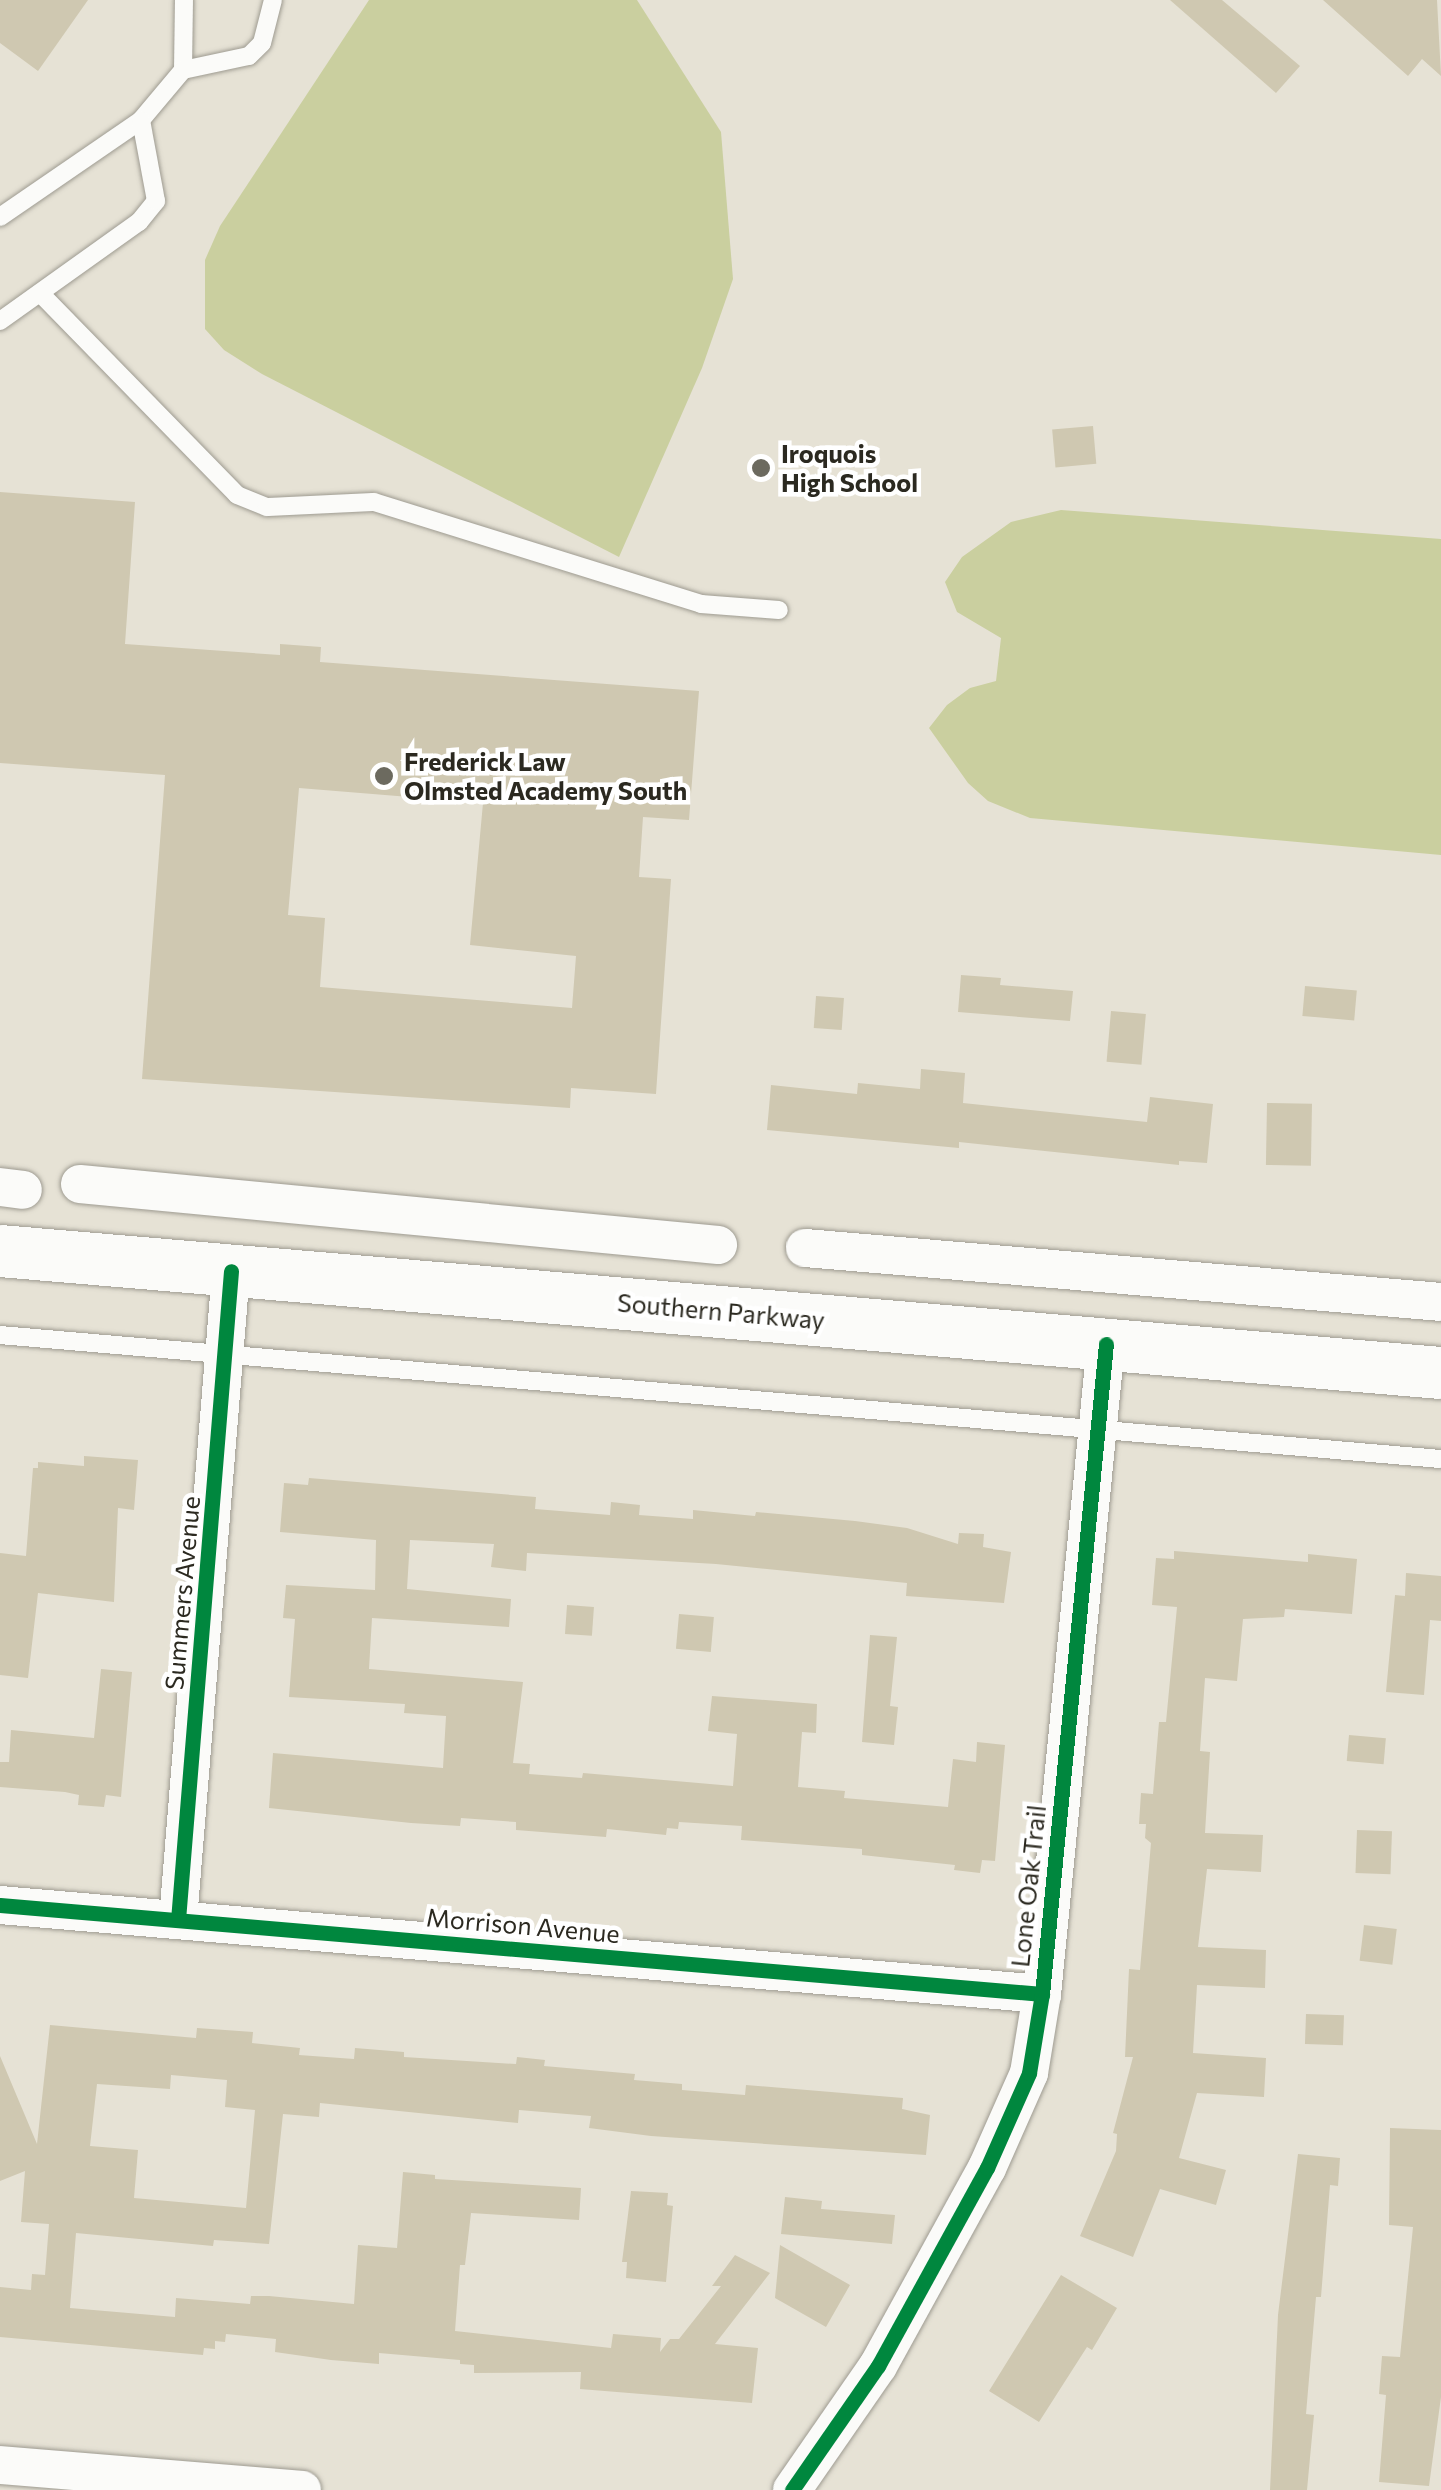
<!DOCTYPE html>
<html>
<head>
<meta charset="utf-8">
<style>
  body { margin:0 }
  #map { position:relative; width:1441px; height:2490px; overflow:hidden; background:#e6e2d5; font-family:Commissioner,sans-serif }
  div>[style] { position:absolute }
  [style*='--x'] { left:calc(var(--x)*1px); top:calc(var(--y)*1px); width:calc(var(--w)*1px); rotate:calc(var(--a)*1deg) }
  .green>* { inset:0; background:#cacf9f }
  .building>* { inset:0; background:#cfc8b1; transform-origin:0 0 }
  .roads { filter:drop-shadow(0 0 2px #9e9b91) drop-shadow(0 0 2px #9e9b91) }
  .lane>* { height:18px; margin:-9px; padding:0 9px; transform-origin:9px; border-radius:9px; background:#fbfbf9 }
  .street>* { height:38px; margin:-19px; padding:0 19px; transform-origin:19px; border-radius:19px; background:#fbfbf9 }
  .secondary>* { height:52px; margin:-26px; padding:0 26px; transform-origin:26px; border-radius:26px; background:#fbfbf9 }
  .cycleway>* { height:15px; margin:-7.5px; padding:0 7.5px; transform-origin:7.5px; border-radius:7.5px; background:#00873e }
  .dots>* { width:28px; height:28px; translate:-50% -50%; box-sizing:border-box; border:5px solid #fff; border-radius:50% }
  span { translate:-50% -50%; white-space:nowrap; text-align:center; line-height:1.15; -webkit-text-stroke:9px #fff; paint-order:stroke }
  .poi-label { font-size:25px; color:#2b2920; font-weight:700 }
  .left { translate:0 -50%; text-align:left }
  .street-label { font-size:25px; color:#2b2920 }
</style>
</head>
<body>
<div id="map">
  <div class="green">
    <i style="clip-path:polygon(369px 0,637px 0,721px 132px,733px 279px,702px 368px,619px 557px,262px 374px,224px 350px,205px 329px,205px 260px,220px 226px)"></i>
    <i style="clip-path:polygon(1061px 510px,1441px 539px,1441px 855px,1030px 818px,988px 801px,968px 783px,929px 728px,947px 705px,970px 688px,996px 681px,1001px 638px,957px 612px,945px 582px,962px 557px,1011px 522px)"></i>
  </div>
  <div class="building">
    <i style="clip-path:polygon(0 0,88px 0,38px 71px,0 43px)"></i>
    <i style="clip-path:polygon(1170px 0,1222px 0,1300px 66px,1276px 93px)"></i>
    <i style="clip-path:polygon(1323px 0,1437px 0,1441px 76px,1422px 59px,1408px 76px)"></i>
    <i style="left:1093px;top:426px;width:38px;height:41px;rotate:85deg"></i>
    <i style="clip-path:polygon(evenodd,0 492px,135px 502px,125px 644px,280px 655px,280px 644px,321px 647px,320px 662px,699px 691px,689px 820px,643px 817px,639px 877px,671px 879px,656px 1094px,571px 1088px,570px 1108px,142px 1079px,165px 775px,0 763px,0 492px,299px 788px,483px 803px,470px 945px,576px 956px,572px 1008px,320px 987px,325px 918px,288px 915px,299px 788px)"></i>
    <i style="clip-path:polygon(961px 975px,1001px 978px,1000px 985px,1073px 991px,1070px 1021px,958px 1012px)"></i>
    <i style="left:1305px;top:986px;width:52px;height:30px;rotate:5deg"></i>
    <i style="left:816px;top:996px;width:28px;height:32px;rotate:4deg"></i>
    <i style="left:1111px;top:1011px;width:35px;height:51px;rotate:5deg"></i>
    <i style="clip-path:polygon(921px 1069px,965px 1073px,963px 1103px,1147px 1122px,1150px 1097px,1213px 1104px,1207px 1163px,1179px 1161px,1179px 1165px,959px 1142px,959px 1148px,767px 1130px,771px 1085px,857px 1094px,858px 1083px,920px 1089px)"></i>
    <i style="left:1267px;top:1103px;width:45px;height:62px;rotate:1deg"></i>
    <i style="clip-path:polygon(84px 1456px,138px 1460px,134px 1510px,118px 1508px,114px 1602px,38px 1593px,28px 1678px,0 1675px,0 1553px,26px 1556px,33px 1468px,38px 1468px,38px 1462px,84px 1466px)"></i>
    <i style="clip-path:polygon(309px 1478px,536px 1497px,535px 1509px,610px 1515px,611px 1502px,640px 1505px,639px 1515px,693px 1519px,693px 1510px,755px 1516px,756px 1512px,855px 1521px,907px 1528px,958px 1544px,959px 1533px,984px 1534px,983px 1547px,1011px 1552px,1004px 1603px,906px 1596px,907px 1583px,716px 1564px,527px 1553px,526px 1571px,491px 1567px,494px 1544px,410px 1540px,407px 1589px,511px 1599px,509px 1627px,372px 1618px,369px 1669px,523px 1682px,513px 1763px,530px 1764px,529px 1774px,582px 1778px,583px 1773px,733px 1786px,737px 1734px,708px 1731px,712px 1696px,817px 1704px,816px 1733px,802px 1732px,798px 1787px,845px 1791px,844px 1798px,948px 1807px,953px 1759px,976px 1762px,977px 1742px,1005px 1745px,995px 1861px,982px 1860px,980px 1873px,954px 1870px,955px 1865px,862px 1855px,862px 1849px,741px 1840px,742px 1826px,679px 1822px,678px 1829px,667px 1828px,666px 1835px,607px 1829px,606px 1837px,516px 1830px,516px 1822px,461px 1818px,460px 1826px,411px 1823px,269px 1808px,273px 1753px,443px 1768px,446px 1716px,404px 1713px,405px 1704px,289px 1697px,295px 1619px,283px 1618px,286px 1585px,375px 1590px,376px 1540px,280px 1532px,284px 1483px,308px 1485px)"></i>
    <i style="clip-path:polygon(1174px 1551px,1308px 1562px,1308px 1554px,1357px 1559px,1352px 1614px,1285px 1609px,1284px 1617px,1243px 1619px,1237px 1681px,1205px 1678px,1200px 1751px,1210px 1752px,1205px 1833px,1263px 1835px,1261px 1872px,1207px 1869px,1198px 1947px,1266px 1950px,1265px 1988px,1197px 1985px,1193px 2053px,1266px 2058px,1264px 2097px,1197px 2093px,1179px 2158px,1226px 2170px,1216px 2205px,1160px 2189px,1133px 2257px,1080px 2236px,1116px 2151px,1117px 2134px,1113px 2133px,1133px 2057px,1125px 2057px,1129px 1969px,1140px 1970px,1151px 1843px,1145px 1838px,1146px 1824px,1139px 1824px,1141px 1793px,1153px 1794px,1159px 1722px,1166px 1722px,1177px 1607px,1152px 1605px,1156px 1558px,1174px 1559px)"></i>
    <i style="clip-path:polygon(1406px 1573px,1441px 1576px,1441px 1621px,1430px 1620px,1424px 1695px,1386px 1692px,1395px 1595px,1405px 1596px)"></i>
    <i style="left:567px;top:1605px;width:27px;height:29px;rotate:4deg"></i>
    <i style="left:679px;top:1614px;width:35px;height:35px;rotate:5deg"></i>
    <i style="clip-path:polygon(870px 1635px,897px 1637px,890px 1706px,898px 1707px,894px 1745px,862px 1742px)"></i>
    <i style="clip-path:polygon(101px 1669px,132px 1672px,121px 1797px,106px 1795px,104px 1807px,78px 1805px,79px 1795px,65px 1792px,0 1787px,0 1762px,9px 1762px,11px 1730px,94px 1738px)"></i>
    <i style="left:1349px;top:1735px;width:37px;height:26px;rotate:5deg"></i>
    <i style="left:1357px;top:1830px;width:35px;height:43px;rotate:2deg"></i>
    <i style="left:1364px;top:1925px;width:33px;height:36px;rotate:7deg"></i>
    <i style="left:1306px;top:2014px;width:38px;height:30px;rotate:2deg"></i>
    <i style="clip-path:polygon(evenodd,50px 2025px,196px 2038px,197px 2028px,253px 2032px,252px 2043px,300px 2048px,299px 2055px,354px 2059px,355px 2048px,404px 2052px,404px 2057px,516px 2064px,517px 2057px,545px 2060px,544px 2066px,635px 2074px,634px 2080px,682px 2084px,682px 2090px,745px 2095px,746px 2085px,903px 2098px,902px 2109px,930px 2115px,926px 2155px,651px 2136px,589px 2128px,591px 2116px,519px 2110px,518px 2123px,320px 2103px,319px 2117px,283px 2114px,269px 2244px,214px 2240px,213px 2246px,76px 2233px,70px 2308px,175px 2317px,176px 2298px,250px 2304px,251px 2296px,269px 2296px,354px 2304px,358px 2245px,397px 2248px,403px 2172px,435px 2175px,435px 2179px,581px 2188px,579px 2220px,471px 2213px,465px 2265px,460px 2265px,455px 2331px,611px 2348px,613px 2334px,661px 2338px,660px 2352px,670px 2339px,679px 2339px,721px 2286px,712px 2286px,735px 2255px,770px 2273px,715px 2344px,758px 2348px,752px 2403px,580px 2389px,581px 2372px,474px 2373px,474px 2365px,460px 2364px,460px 2360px,379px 2353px,379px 2364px,331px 2360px,275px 2352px,276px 2339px,226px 2334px,225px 2342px,215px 2341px,215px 2349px,204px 2348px,203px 2355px,0 2337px,0 2287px,31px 2290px,32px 2274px,45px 2275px,49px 2224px,21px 2222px,25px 2171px,0 2181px,0 2056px,37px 2144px,50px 2025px,171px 2075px,227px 2080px,225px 2107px,255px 2110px,246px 2208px,134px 2198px,138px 2150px,90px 2146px,97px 2084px,170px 2089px,171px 2075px)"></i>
    <i style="clip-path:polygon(1390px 2128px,1441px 2130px,1441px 2397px,1429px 2486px,1379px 2482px,1386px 2395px,1379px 2394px,1382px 2356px,1400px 2357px,1413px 2227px,1389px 2225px)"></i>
    <i style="clip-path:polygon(1298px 2154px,1340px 2158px,1338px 2186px,1330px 2185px,1321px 2297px,1316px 2297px,1306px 2414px,1314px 2415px,1307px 2490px,1270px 2490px,1278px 2315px)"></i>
    <i style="clip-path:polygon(631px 2191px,668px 2193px,667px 2205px,673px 2206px,666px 2282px,626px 2278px,627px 2262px,622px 2262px)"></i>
    <i style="clip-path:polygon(785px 2197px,822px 2201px,821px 2209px,895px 2215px,892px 2244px,781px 2234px)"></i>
    <i style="clip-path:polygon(780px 2245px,850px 2285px,826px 2327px,775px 2298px)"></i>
    <i style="clip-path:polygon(1061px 2275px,1117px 2308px,1092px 2350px,1087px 2347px,1039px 2422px,989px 2391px)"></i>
  </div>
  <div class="roads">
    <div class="lane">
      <i style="--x:183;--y:70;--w:70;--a:-89.2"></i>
      <i style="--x:0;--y:217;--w:171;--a:-34.5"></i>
      <i style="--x:141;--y:120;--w:65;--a:-50"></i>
      <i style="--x:183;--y:70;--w:67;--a:-12"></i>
      <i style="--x:249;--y:56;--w:18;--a:-45"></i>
      <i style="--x:262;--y:43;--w:44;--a:-75.7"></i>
      <i style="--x:40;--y:293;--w:282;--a:45.7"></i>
      <i style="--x:237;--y:495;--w:32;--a:22"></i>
      <i style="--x:267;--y:507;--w:107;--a:-2.7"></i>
      <i style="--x:374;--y:502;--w:343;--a:17.3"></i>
      <i style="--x:701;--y:604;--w:78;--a:4.4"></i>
      <i style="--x:0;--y:321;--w:171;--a:-35.5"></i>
      <i style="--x:139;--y:222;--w:27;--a:-51"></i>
      <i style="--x:156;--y:201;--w:82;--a:-100.5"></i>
      <i style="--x:0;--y:1335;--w:1446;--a:4.92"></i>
    </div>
    <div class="street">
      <i style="--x:80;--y:1184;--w:641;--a:5.46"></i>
      <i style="--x:0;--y:1187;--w:23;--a:7"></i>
      <i style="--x:805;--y:1248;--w:638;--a:4.85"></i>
      <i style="--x:0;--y:1905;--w:1046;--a:4.88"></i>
      <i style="--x:178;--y:1920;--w:651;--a:-85.33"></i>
      <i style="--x:0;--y:2465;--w:303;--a:4.7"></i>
      <i style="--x:792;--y:2490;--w:151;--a:-55.3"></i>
      <i style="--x:878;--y:2366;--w:226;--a:-61.2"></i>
      <i style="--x:987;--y:2168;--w:104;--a:-66.1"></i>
      <i style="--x:1029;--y:2073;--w:80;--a:-80.7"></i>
      <i style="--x:1042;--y:1994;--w:653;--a:-84.38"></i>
    </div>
    <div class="secondary">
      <i style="--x:0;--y:1251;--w:1446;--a:4.84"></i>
    </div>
  </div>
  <div class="cycleway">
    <i style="--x:0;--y:1905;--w:1046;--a:4.88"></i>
    <i style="--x:178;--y:1920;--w:651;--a:-85.33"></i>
    <i style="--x:792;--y:2490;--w:151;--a:-55.3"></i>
    <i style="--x:878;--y:2366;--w:226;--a:-61.2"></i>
    <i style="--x:987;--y:2168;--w:104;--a:-66.1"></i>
    <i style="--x:1029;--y:2073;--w:80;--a:-80.7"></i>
    <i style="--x:1042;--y:1994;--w:653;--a:-84.38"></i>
  </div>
  <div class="dots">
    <i style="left:761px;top:468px;background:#6c6a5f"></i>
    <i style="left:384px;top:776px;background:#6c6a5f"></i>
  </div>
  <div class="poi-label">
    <span class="left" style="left:781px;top:468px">Iroquois<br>High School</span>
    <span class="left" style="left:404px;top:776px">Frederick Law<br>Olmsted Academy South</span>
  </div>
  <div class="street-label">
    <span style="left:721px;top:1311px;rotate:5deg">Southern Parkway</span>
    <span style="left:182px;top:1593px;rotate:-85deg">Summers Avenue</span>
    <span style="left:1028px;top:1886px;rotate:-84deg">Lone Oak Trail</span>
    <span style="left:523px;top:1925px;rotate:5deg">Morrison Avenue</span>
  </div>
</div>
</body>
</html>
